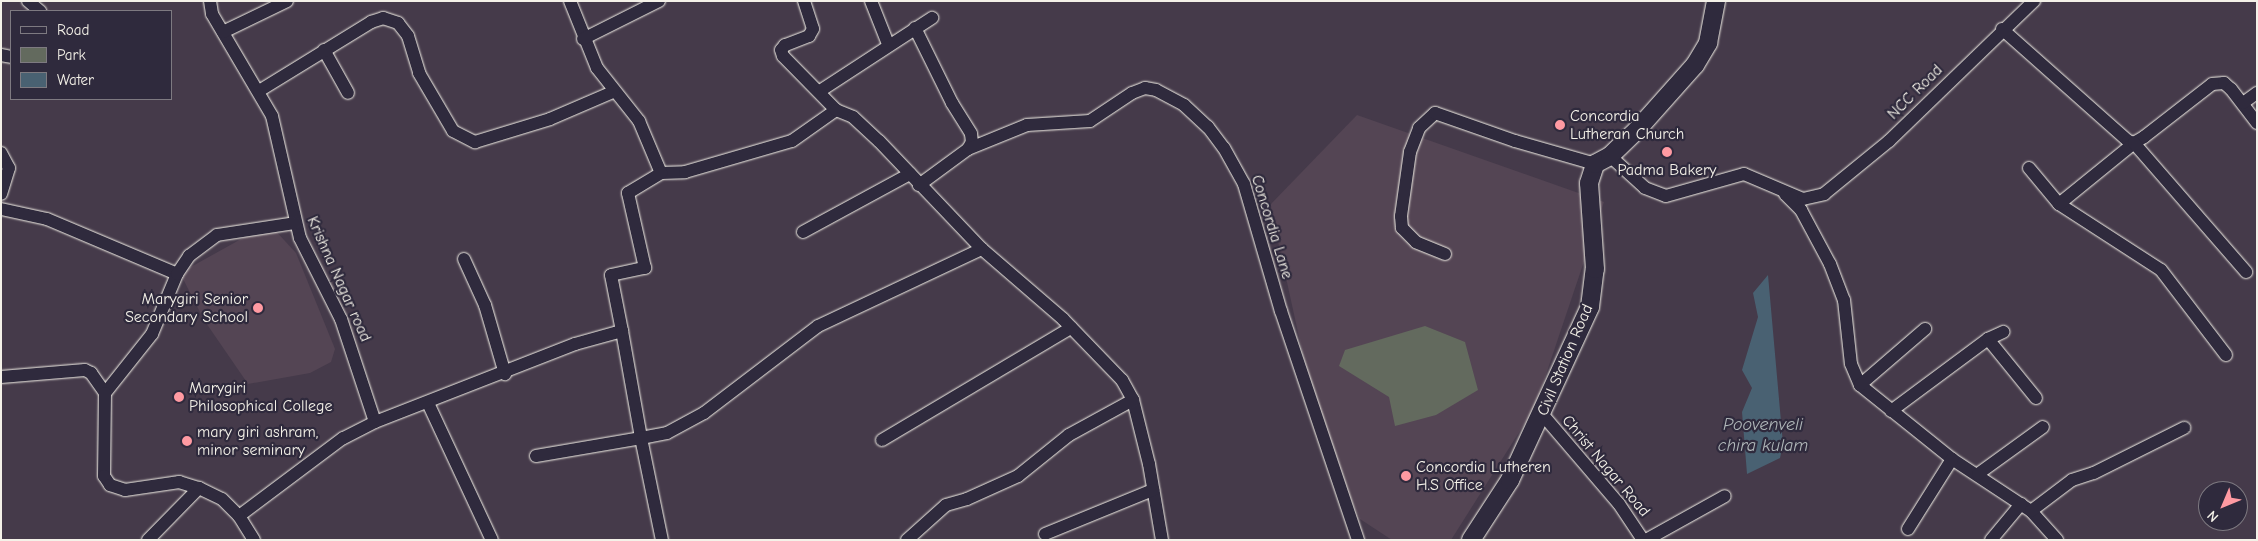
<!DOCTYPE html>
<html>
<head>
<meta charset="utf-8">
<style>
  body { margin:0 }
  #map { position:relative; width:2258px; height:541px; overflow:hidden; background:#453a4a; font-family:"Comic Neue",sans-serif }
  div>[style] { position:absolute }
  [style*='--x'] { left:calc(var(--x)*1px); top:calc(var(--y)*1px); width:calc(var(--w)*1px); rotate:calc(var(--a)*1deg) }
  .built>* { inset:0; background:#544554 }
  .green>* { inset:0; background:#636a5e }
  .water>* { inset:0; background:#496172 }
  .roads { filter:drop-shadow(0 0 1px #f4f1e8) drop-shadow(0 0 1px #f4f1e8) }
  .street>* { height:12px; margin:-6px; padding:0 6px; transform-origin:6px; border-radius:6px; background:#2f2a3d }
  .secondary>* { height:18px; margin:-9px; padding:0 9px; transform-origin:9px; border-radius:9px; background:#2f2a3d }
  .dots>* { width:14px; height:14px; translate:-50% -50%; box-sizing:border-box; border:2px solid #2f2a3d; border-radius:50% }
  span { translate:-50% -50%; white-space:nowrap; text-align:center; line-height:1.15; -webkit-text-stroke:4.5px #2f2a3d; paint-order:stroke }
  .street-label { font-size:16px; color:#f4f1e8 }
  .poi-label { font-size:16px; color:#f4f1e8 }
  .left { translate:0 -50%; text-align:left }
  .right { translate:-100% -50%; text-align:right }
  .water-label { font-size:18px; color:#b0b7b9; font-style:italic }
  .frame { position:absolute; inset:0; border:2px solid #f4f1e8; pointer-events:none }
  .legend { position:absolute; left:10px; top:10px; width:162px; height:90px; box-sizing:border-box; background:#2f2a3d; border:1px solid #7e7a81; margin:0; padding:6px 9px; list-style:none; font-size:15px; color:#f4f1e8 }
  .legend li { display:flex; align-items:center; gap:10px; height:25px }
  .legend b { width:25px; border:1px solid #7e7a81 }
  .north { position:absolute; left:2198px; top:481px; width:50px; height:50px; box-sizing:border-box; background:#2f2a3d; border:1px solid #7e7a81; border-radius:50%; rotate:225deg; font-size:14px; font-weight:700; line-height:20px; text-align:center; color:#f4f1e8 }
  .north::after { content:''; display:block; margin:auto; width:18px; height:22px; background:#ff9aa2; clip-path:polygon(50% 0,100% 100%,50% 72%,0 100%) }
</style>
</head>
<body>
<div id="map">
  <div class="built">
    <i style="clip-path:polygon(1357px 115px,1604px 202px,1535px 407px,1451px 540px,1392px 540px,1360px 519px,1332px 458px,1303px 355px,1270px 205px)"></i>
    <i style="clip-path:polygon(273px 228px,296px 253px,335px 349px,331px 362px,310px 373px,248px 384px,204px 320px,180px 273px,252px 233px)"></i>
  </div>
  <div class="green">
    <i style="clip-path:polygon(1425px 326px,1465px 342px,1478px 390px,1436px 415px,1395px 426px,1389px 397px,1339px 366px,1345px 350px)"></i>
  </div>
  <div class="water">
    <i style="clip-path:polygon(1768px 275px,1783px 444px,1780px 458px,1747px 474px,1742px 412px,1752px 388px,1742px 370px,1758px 317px,1753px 293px)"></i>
  </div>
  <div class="roads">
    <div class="street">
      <i style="--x:28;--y:1;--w:16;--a:40"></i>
      <i style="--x:210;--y:1;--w:13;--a:81"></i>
      <i style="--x:212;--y:14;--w:118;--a:59.5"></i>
      <i style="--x:272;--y:116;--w:125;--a:77.1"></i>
      <i style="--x:300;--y:238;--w:91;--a:63.2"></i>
      <i style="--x:341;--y:319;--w:108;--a:71.7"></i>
      <i style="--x:375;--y:422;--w:36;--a:153"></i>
      <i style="--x:343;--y:438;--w:130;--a:143.1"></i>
      <i style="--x:239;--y:516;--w:28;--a:58"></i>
      <i style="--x:570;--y:1;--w:72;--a:68.1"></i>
      <i style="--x:597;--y:68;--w:68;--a:51.6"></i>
      <i style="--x:639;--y:121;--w:56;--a:67.1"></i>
      <i style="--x:661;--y:173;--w:24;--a:-2"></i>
      <i style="--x:685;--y:172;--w:111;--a:-16.2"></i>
      <i style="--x:792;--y:141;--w:54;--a:-35.2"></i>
      <i style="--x:804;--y:1;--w:29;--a:72"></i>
      <i style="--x:813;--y:29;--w:8;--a:120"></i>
      <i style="--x:809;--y:36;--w:26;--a:159"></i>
      <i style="--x:785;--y:45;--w:6;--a:129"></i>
      <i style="--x:781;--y:50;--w:6;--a:72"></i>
      <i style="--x:783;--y:56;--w:76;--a:45.5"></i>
      <i style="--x:836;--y:110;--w:18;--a:22"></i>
      <i style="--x:853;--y:117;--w:35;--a:43"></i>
      <i style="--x:879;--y:141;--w:149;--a:46.4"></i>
      <i style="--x:982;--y:249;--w:107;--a:40.8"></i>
      <i style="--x:1063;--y:319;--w:85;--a:46"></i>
      <i style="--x:1122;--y:380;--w:23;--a:61"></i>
      <i style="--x:1133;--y:400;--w:66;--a:76"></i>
      <i style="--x:1149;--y:464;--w:77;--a:80.3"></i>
      <i style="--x:871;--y:1;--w:46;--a:68.4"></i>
      <i style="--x:915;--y:28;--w:84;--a:63.7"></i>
      <i style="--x:952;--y:103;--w:36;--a:58"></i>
      <i style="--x:971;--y:134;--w:8;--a:83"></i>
      <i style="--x:972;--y:142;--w:8;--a:120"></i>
      <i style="--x:968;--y:149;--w:61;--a:143.7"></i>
      <i style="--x:2002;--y:29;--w:169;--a:41.6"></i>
      <i style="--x:2128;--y:141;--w:6;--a:18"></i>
      <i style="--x:2134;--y:143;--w:12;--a:-31"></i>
      <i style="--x:2144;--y:137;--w:86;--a:-37.9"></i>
      <i style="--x:2212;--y:84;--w:12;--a:-5"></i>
      <i style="--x:2224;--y:83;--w:9;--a:41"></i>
      <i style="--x:2231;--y:89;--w:43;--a:52.6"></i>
      <i style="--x:223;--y:32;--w:71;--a:-25.8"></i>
      <i style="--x:583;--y:39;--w:85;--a:-26.6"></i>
      <i style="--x:324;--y:50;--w:49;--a:60.8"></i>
      <i style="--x:1;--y:55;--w:10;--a:11"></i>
      <i style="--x:259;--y:91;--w:132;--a:-31.6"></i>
      <i style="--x:371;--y:22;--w:13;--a:-18"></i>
      <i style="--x:383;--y:18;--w:16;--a:18"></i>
      <i style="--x:398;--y:23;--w:16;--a:52"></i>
      <i style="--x:408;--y:36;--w:39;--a:73"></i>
      <i style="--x:419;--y:73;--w:67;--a:59.6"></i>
      <i style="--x:453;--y:131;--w:25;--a:27"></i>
      <i style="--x:475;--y:142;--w:78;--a:-17"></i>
      <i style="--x:550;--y:119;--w:69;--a:-23.2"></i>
      <i style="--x:820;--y:91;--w:134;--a:-33.1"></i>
      <i style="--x:2243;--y:103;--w:17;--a:-36"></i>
      <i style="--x:968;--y:149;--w:64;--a:-22.1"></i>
      <i style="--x:1027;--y:125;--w:63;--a:-3.6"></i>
      <i style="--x:1090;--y:121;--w:50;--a:-33.7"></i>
      <i style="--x:1132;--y:93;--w:14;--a:-21"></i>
      <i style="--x:1145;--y:88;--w:11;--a:10"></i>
      <i style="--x:1156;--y:90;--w:32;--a:28"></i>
      <i style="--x:1184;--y:105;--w:33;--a:43"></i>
      <i style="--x:1208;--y:127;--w:26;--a:53"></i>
      <i style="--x:1224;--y:148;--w:41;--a:60.9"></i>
      <i style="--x:1244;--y:184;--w:132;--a:73.8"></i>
      <i style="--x:1281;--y:311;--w:242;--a:71.4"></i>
      <i style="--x:1;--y:153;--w:17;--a:62"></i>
      <i style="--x:9;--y:168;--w:27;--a:107"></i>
      <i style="--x:1610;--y:156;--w:47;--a:42.4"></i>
      <i style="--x:1645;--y:188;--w:22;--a:21"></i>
      <i style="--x:1666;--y:196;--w:81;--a:-15.8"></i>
      <i style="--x:1744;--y:174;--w:64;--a:23"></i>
      <i style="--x:1803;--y:199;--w:22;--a:-13"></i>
      <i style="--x:1824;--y:194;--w:84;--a:-39.2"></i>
      <i style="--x:1889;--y:141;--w:202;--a:-44"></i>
      <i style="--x:2029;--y:168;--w:47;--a:50.2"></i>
      <i style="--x:2059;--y:204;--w:121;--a:32.9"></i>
      <i style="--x:2161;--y:270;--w:107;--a:52.6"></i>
      <i style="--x:1785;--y:194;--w:23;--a:45"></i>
      <i style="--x:1801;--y:210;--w:61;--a:61.8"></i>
      <i style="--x:1830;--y:264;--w:39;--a:69"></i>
      <i style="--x:1844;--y:300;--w:64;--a:83.8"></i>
      <i style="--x:1851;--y:364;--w:23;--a:67"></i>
      <i style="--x:1860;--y:385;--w:118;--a:38.8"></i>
      <i style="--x:1952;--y:459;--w:95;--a:33.4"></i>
      <i style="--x:2031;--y:511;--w:39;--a:48"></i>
      <i style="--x:2059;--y:204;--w:97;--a:-39.1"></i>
      <i style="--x:2134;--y:143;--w:171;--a:49"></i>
      <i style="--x:1;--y:209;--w:47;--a:12.3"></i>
      <i style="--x:47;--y:219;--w:141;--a:22.9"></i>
      <i style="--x:177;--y:274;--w:65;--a:112.6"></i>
      <i style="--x:152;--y:334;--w:75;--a:128.5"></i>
      <i style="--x:803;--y:232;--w:122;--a:-28.5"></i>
      <i style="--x:1445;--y:254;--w:31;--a:-158"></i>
      <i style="--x:1416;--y:242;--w:20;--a:-135"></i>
      <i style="--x:1402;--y:228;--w:12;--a:-95"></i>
      <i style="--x:1401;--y:216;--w:65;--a:-82"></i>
      <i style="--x:1410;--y:152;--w:26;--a:-69"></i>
      <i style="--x:1419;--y:128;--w:22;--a:-43"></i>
      <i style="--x:1435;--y:113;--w:85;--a:19.3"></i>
      <i style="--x:1515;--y:141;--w:83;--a:16"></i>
      <i style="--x:464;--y:259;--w:51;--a:65.5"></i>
      <i style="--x:485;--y:305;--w:72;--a:73.8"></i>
      <i style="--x:177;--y:274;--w:22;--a:-56"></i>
      <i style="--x:189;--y:256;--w:35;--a:-37"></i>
      <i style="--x:217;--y:235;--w:79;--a:-8.7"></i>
      <i style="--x:622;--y:331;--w:57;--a:-101.1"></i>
      <i style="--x:611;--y:275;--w:35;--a:-12"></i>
      <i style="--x:645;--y:268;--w:77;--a:-102.8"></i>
      <i style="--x:628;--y:193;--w:39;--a:-31"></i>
      <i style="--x:1988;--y:339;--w:76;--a:50.9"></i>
      <i style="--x:1;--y:377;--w:84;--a:-4.8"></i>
      <i style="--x:85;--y:370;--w:7;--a:27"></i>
      <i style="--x:91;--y:373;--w:24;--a:55"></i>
      <i style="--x:105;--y:393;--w:83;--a:90.7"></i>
      <i style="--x:104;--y:476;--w:11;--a:56"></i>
      <i style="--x:110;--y:485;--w:16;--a:18"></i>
      <i style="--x:125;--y:490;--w:55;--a:-8.4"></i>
      <i style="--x:179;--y:482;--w:21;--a:17"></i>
      <i style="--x:1860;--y:385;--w:86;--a:-40.7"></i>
      <i style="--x:428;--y:403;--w:151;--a:65"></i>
      <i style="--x:1891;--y:411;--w:121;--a:-36.6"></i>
      <i style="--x:1988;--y:339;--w:17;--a:-25"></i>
      <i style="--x:1542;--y:414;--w:118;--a:49.5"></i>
      <i style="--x:1619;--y:504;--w:43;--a:56.3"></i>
      <i style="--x:375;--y:422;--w:215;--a:-21.3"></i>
      <i style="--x:575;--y:344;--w:49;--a:-15.5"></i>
      <i style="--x:622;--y:331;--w:109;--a:79.9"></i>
      <i style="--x:641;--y:438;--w:26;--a:-11"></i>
      <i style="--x:667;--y:433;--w:42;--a:-28.4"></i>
      <i style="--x:704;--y:413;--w:143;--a:-37.3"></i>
      <i style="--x:818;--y:326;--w:181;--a:-25.2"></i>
      <i style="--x:882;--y:440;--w:220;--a:-30.7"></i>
      <i style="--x:536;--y:456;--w:107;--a:-9.7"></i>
      <i style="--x:641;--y:438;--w:104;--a:78.4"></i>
      <i style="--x:1978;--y:474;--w:80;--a:-35.9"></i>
      <i style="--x:2031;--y:511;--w:51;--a:-37.1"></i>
      <i style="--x:2072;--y:480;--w:23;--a:-18"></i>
      <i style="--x:2094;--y:473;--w:101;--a:-26.6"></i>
      <i style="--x:1908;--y:529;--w:83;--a:-57.8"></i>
      <i style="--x:1045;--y:534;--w:117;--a:-22.2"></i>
      <i style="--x:148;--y:540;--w:73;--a:-45.6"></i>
      <i style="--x:199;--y:488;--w:25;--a:26"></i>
      <i style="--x:222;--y:499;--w:24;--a:45"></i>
      <i style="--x:907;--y:540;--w:52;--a:-41.9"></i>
      <i style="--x:946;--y:505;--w:22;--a:-16"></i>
      <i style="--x:967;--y:499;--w:56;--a:-24.3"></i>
      <i style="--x:1018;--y:476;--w:65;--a:-38.8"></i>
      <i style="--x:1069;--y:435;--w:73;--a:-28.7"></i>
      <i style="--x:1646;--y:540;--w:90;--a:-29.1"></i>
      <i style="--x:1991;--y:540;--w:47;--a:-50.2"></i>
    </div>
    <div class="secondary">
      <i style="--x:1471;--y:540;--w:72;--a:-57"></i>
      <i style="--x:1510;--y:480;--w:191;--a:-65.2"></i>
      <i style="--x:1590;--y:307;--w:38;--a:-83"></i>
      <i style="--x:1595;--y:269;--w:86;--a:-94"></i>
      <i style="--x:1589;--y:183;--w:20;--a:-72"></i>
      <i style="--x:1595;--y:164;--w:17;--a:-28"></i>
      <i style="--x:1610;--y:156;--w:37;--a:-44"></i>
      <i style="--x:1637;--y:130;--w:87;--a:-48.3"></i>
      <i style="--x:1695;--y:65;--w:26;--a:-59"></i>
      <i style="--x:1708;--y:43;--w:43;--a:-79.2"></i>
    </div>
  </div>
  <div class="dots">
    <i style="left:1560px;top:125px;background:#ff9aa2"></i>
    <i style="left:1667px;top:152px;background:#ff9aa2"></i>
    <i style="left:258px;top:308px;background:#ff9aa2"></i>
    <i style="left:179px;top:397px;background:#ff9aa2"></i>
    <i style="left:187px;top:441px;background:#ff9aa2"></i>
    <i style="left:1406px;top:476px;background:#ff9aa2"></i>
  </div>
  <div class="street-label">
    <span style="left:1915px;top:92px;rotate:-45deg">NCC Road</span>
    <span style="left:1272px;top:227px;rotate:73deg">Concordia Lane</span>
    <span style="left:339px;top:279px;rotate:66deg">Krishna Nagar road</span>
    <span style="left:1565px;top:360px;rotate:-67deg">Civil Station Road</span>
    <span style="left:1606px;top:466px;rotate:50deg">Christ Nagar Road</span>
  </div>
  <div class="poi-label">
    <span class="left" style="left:1570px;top:125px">Concordia<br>Lutheran Church</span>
    <span style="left:1667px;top:170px">Padma Bakery</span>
    <span class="right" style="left:248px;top:308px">Marygiri Senior<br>Secondary School</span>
    <span class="left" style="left:189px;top:397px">Marygiri<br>Philosophical College</span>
    <span class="left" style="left:197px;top:441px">mary giri ashram,<br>minor seminary</span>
    <span class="left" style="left:1416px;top:476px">Concordia Lutheren<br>H.S Office</span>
  </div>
  <div class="water-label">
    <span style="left:1763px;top:436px">Poovenveli<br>chira kulam</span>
  </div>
  <div class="frame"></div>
  <ul class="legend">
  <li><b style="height:6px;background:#2f2a3d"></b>Road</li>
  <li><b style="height:14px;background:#636a5e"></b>Park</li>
  <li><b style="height:14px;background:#496172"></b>Water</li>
  </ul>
  <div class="north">N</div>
</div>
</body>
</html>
